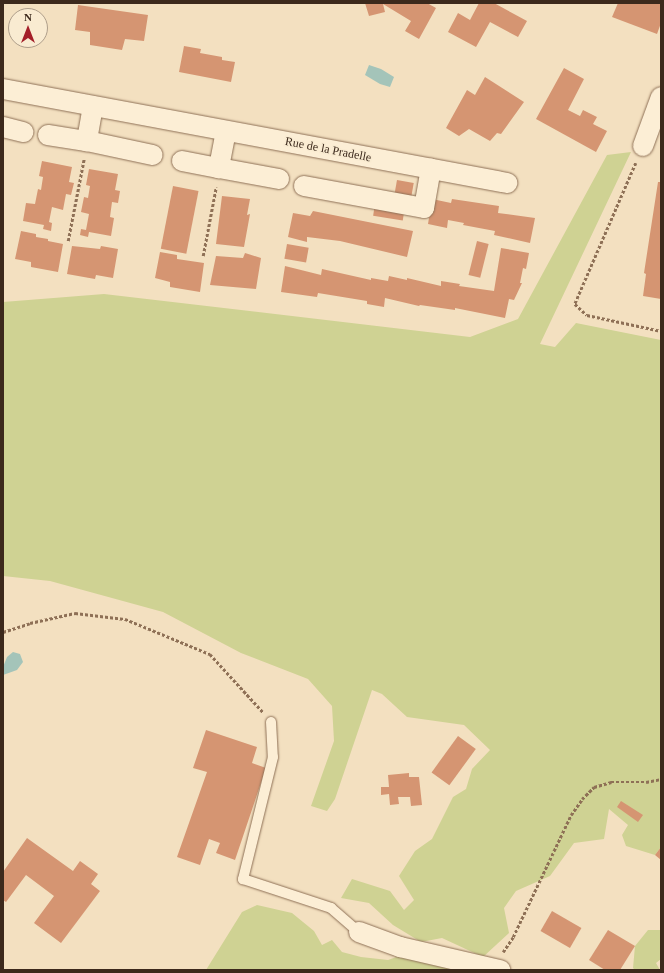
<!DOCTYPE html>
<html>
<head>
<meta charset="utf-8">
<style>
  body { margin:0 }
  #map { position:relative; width:664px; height:973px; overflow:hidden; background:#f3e0c0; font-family:"Times New Roman",serif }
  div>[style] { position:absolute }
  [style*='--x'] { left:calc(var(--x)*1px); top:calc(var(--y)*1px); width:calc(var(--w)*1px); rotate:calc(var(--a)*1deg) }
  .green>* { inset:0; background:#cfd293 }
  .water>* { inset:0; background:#a4c4b9 }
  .building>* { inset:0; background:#d59572; transform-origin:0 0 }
  .path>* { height:2.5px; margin-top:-1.25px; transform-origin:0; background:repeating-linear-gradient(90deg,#8e7056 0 3px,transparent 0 5px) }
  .roads { filter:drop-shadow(0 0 1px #8e7056) drop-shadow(0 0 1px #8e7056) }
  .service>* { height:10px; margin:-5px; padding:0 5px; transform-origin:5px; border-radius:5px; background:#fceed5 }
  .minor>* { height:20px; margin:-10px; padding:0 10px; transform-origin:10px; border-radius:10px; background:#fceed5 }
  span { translate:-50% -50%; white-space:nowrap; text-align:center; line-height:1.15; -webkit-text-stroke:3px #f9ebd1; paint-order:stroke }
  .street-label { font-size:12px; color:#3c291c }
  .frame { position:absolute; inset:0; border:4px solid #3c291c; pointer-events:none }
  .north { position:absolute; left:8px; top:8px; width:40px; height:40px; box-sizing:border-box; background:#f9ebd1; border:1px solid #ad9d89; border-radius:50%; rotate:0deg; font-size:11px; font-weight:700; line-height:16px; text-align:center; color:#3c291c }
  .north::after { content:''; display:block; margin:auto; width:14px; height:18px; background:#a41f29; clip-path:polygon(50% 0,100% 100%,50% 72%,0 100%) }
</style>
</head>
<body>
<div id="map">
  <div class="green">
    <i style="clip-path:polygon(631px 152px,540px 344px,555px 347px,576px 323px,661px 340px,661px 847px,655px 855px,626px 846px,622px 835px,628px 825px,609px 809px,604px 839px,574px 843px,550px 876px,516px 891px,504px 908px,509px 933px,483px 957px,442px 938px,421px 942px,393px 925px,369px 903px,341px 898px,352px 879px,390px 891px,404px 910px,414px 900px,399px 876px,415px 851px,432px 839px,453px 797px,466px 789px,472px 769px,490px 750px,464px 725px,407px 717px,382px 694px,372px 690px,335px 799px,327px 811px,311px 806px,334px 741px,332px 706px,308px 679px,241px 653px,163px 612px,50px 581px,3px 576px,3px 302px,104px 294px,470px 337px,518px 319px,607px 155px)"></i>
    <i style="clip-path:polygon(257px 905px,292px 913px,314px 931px,322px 945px,332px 940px,342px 952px,361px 957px,388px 960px,402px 955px,459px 970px,206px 970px,242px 912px)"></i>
    <i style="clip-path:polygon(648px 930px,661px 930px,661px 959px,656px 963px,660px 970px,635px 970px,633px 968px,635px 946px)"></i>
  </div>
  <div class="water">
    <i style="clip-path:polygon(369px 65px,381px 69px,394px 77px,390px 87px,380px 84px,365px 75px)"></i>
    <i style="clip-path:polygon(13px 652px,20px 654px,23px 662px,17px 670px,3px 675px,3px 667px,7px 657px)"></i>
  </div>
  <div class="building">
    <i style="clip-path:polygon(365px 3px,427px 3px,436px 8px,419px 39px,405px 31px,411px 21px,383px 4px,385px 12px,369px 16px)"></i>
    <i style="clip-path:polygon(479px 3px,494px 3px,527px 21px,518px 37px,490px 22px,476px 47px,448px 32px,458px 13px,470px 20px)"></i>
    <i style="clip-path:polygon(618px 3px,661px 3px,661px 23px,657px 34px,612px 17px)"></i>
    <i style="clip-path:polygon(78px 5px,148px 15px,144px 41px,125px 39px,122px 50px,90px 45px,90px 32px,75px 30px)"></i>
    <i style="clip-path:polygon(184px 46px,201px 49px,200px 53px,222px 57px,222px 60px,235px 62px,231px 82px,179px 72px)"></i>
    <i style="clip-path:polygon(564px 68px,584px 79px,568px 110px,580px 116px,583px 110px,597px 117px,593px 124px,607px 131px,596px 152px,536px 119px)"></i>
    <i style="clip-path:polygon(485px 77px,524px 102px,501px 134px,497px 133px,490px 141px,469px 129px,459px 136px,446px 128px,467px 90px,475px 95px)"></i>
    <i style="clip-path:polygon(42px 161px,72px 167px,69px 182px,74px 183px,71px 195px,66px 194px,63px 210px,52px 207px,49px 222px,52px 223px,51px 231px,43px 229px,44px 225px,23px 221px,26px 203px,35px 204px,38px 189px,41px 190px,43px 177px,39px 176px)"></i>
    <i style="clip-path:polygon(89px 169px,118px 174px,115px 190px,120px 191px,118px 203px,112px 202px,110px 217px,114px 218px,111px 236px,89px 232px,88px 237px,80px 235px,81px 229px,86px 230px,89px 214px,81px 212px,84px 197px,88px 198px,90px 186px,86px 185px)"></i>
    <i style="left:397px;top:180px;width:17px;height:14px;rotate:10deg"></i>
    <i style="clip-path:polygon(658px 182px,661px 182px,661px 299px,643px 296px,646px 274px,644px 273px)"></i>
    <i style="left:173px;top:186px;width:26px;height:64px;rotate:11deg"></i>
    <i style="clip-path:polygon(222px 196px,250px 199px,247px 215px,250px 214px,244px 247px,216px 244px)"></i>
    <i style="clip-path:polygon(432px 199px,451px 203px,452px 199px,499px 206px,498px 213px,535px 218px,530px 243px,494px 235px,495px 231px,463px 225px,464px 223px,448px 220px,447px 228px,428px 224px)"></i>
    <i style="left:375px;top:204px;width:30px;height:12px;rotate:9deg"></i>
    <i style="clip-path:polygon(313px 211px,413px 231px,407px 257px,340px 241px,307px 237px,307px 242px,288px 237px,293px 213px,310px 216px)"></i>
    <i style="clip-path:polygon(21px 231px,36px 234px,36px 237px,48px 239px,48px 241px,63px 244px,58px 272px,31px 267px,31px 262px,15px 259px)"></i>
    <i style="left:477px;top:241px;width:12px;height:35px;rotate:14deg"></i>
    <i style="left:287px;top:244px;width:22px;height:15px;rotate:10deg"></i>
    <i style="clip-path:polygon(72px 246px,100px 249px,101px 246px,118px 249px,113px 278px,96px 275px,95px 279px,67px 274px)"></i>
    <i style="clip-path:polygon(501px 248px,529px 253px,526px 269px,523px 268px,520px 283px,522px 283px,514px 300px,509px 299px,505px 318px,455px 308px,455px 310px,420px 305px,419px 306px,385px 298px,384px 307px,367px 304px,367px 301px,318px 293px,317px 297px,281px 292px,285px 266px,321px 275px,322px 269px,371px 280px,371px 278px,388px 281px,389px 276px,407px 280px,407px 278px,441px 286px,441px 281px,460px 284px,459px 286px,494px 291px)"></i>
    <i style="clip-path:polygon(160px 252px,177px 255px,177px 259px,204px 263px,200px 292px,170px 287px,170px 282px,155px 278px)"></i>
    <i style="clip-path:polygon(245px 253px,261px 258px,256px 289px,210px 285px,216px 256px,243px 258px)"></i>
    <i style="clip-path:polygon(206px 730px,257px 747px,252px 763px,266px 768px,235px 860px,216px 853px,220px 843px,209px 839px,200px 865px,177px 857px,207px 772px,193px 768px)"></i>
    <i style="left:458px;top:736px;width:22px;height:45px;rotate:36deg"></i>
    <i style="clip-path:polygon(409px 773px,409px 777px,419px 777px,422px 805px,411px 806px,410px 797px,398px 797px,399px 804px,390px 805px,389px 794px,381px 795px,381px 787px,389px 787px,388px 775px)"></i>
    <i style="clip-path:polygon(621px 801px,643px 815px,638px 822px,617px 807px)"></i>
    <i style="clip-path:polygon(27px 838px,73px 871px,80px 861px,98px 874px,91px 884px,100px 891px,61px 943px,34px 923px,54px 896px,26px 875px,6px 902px,3px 900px,3px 872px)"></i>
    <i style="clip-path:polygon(661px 847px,661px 860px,655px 855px)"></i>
    <i style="left:552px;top:911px;width:34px;height:23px;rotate:30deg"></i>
    <i style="clip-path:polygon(608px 930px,635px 946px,620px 970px,605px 970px,589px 960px)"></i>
  </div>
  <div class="path">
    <i style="--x:636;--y:163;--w:154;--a:113.4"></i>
    <i style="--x:575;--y:304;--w:16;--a:43"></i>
    <i style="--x:587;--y:315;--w:76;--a:12.2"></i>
    <i style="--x:68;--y:241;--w:84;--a:-79"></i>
    <i style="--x:203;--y:256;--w:70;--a:-79.3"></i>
    <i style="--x:3;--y:632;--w:28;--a:-18"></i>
    <i style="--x:30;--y:623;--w:46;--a:-12.5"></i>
    <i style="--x:75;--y:613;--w:50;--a:6.8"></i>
    <i style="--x:125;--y:619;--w:92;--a:22.4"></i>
    <i style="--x:210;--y:654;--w:79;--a:47.6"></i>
    <i style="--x:503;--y:952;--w:18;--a:-56"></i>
    <i style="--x:513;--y:937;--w:135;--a:-64.6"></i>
    <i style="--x:571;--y:815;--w:19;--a:-55"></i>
    <i style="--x:582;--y:799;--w:17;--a:-45"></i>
    <i style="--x:594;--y:787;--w:18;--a:-16"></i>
    <i style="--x:611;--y:782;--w:35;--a:0"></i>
    <i style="--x:646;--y:782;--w:15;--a:-11"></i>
  </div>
  <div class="roads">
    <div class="service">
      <i style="--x:271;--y:722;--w:35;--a:87"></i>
      <i style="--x:273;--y:757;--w:126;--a:103.8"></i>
      <i style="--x:243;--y:879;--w:93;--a:18.2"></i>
      <i style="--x:331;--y:908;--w:37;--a:41"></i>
    </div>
    <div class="minor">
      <i style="--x:3;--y:89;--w:513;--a:10.56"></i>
      <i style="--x:93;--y:106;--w:36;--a:100"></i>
      <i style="--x:87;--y:141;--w:67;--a:12"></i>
      <i style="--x:3;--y:127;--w:21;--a:14"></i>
      <i style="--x:226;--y:131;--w:38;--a:101"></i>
      <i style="--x:219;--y:168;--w:61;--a:10.4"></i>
      <i style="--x:48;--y:135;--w:39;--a:9"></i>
      <i style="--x:643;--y:146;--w:52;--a:-69.8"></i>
      <i style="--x:182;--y:161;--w:38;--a:11"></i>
      <i style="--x:304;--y:186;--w:122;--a:10.4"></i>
      <i style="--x:424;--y:208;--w:40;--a:-80"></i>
      <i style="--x:359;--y:932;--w:44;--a:20.1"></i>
      <i style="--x:400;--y:947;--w:103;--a:13"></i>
    </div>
  </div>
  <div class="street-label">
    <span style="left:328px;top:150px;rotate:11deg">Rue de la Pradelle</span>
  </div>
  <div class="frame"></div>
  <div class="north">N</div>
</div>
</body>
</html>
